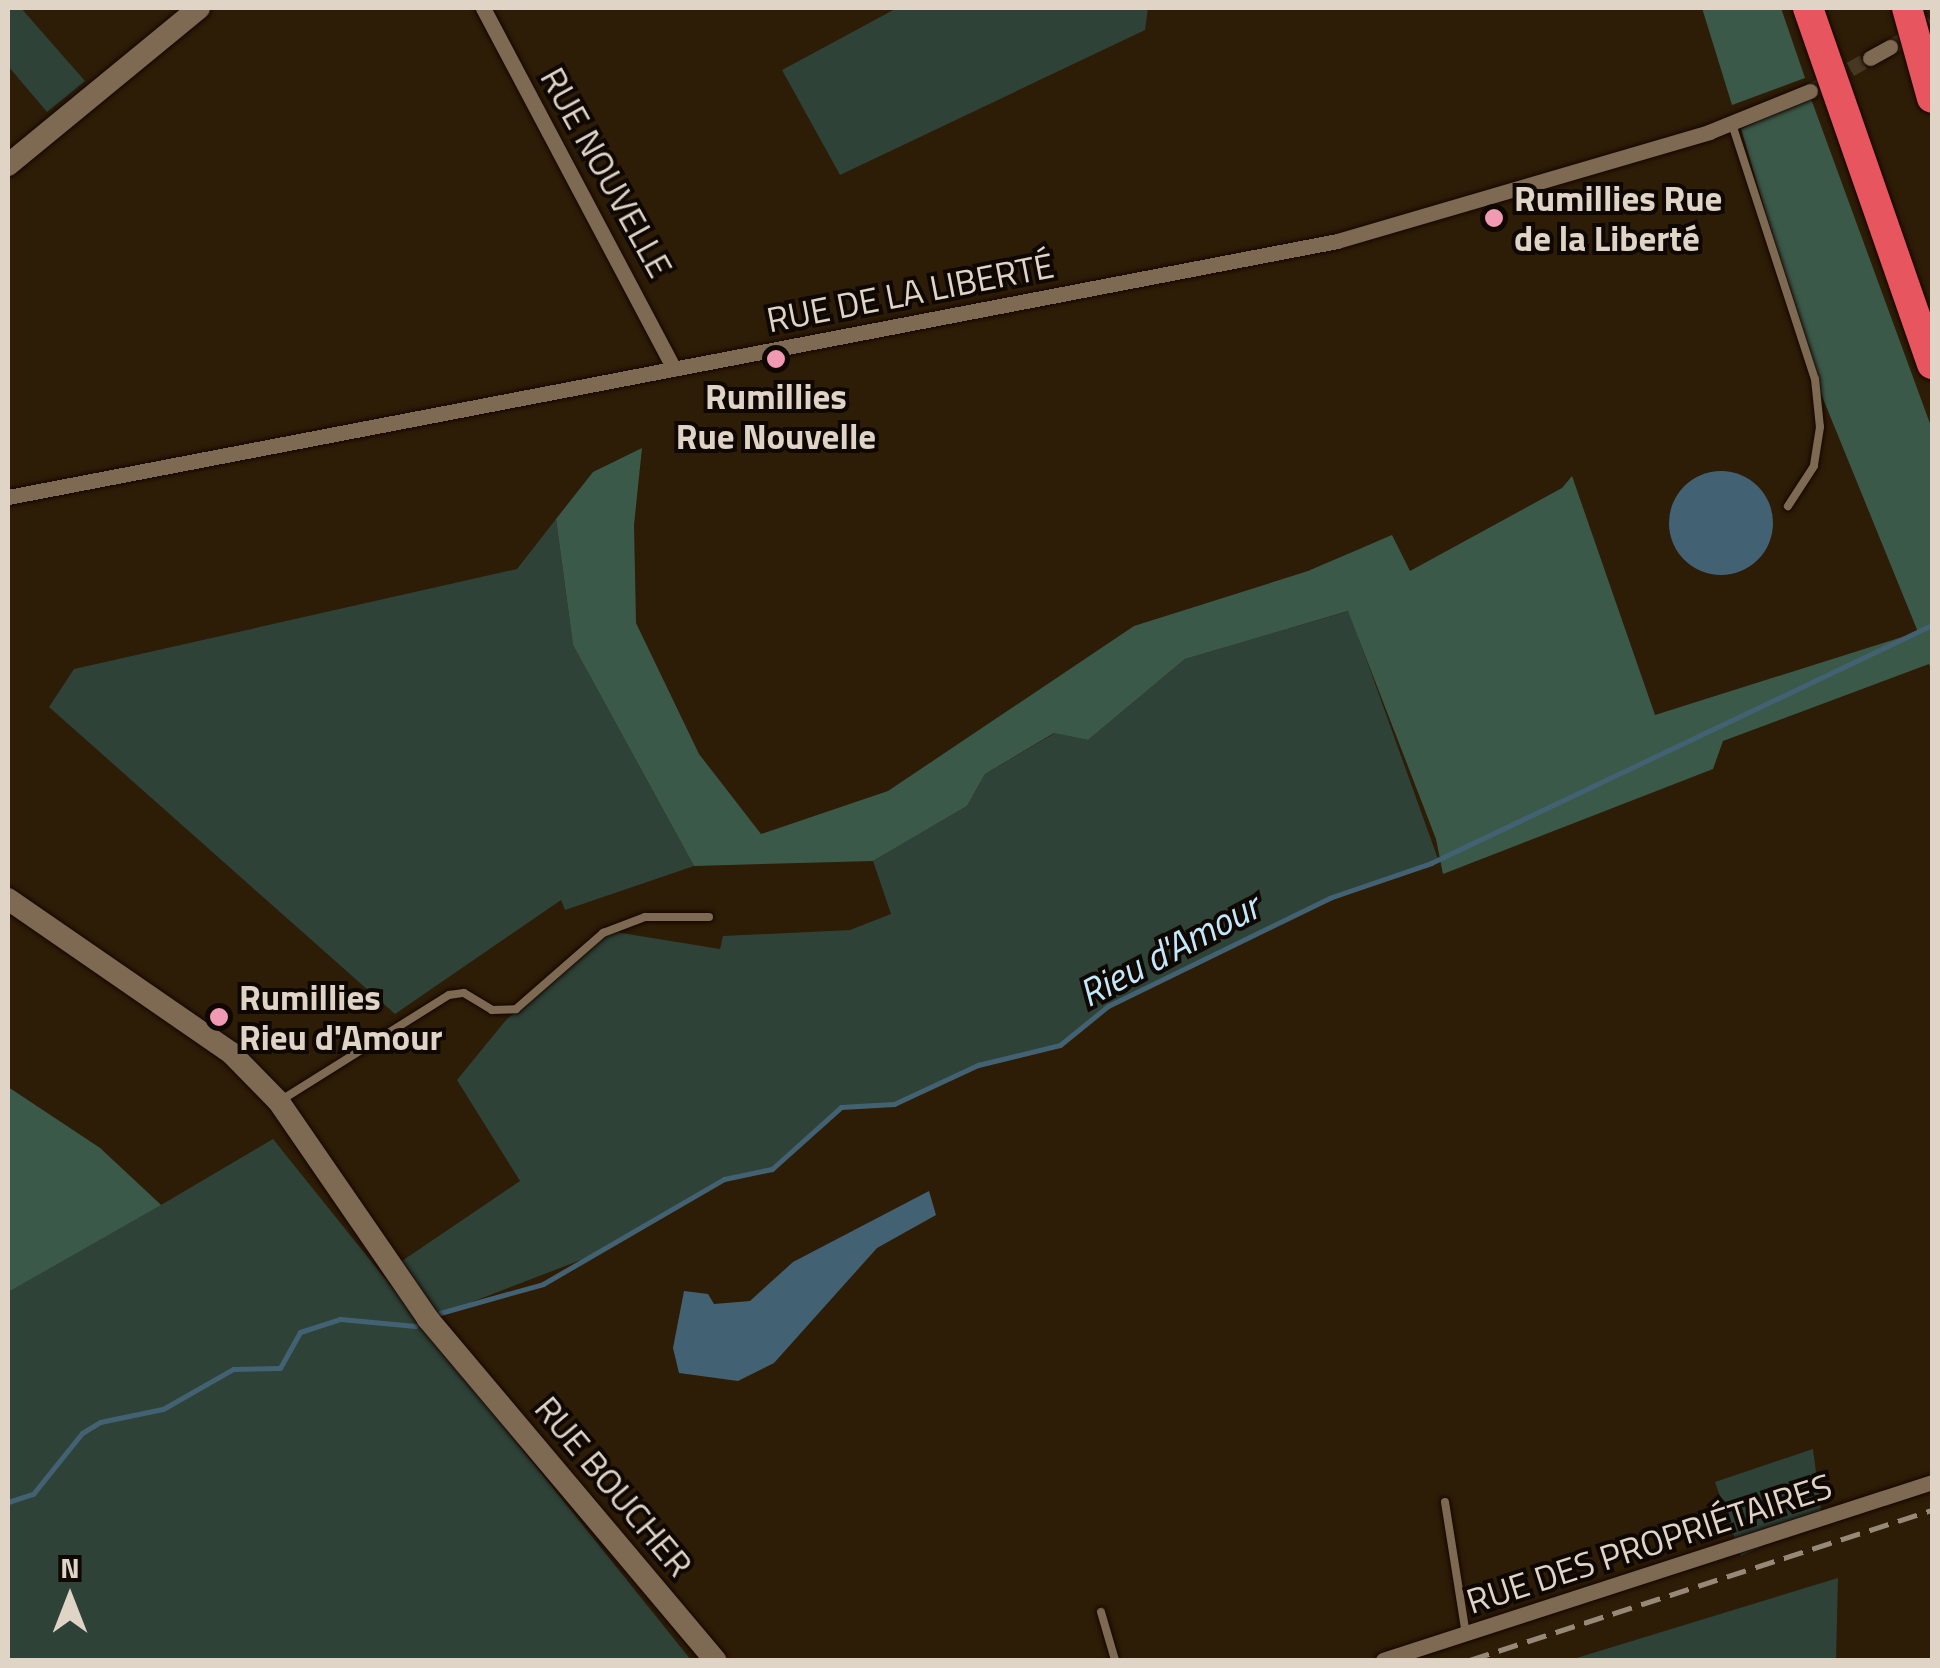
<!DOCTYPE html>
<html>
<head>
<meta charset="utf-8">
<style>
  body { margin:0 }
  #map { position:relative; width:1940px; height:1668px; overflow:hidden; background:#2d1c06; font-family:"Titillium Web",sans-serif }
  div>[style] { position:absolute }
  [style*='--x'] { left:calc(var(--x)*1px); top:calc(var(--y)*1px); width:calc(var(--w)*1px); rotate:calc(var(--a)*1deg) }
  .green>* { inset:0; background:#2e4237 }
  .forest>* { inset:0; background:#3b5949 }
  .water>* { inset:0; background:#426273 }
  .round { border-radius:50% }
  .stream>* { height:5px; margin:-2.5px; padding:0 2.5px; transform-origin:2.5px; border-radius:2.5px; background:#426273 }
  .street-tunnel>* { height:15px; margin-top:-7.5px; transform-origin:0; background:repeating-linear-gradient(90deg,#483823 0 15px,transparent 0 23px) }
  .roads { filter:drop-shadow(0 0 2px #150600) drop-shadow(0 0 2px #150600) }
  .lane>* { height:8px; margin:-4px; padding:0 4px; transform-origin:4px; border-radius:4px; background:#7e6952 }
  .street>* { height:15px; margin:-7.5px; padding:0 7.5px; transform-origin:7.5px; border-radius:7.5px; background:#7e6952 }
  .secondary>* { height:22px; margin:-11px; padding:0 11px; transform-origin:11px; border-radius:11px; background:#7e6952 }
  .highway>* { height:30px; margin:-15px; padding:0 15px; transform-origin:15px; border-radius:15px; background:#e7565e }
  .rail>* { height:5px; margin-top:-2.5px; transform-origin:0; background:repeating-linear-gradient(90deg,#978978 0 20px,transparent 0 30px) }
  .dots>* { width:28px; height:28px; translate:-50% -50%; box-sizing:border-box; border:5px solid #0f0802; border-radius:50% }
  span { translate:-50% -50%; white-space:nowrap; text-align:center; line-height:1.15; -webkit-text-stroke:8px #0f0802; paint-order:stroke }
  .street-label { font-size:35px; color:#e0d4c7 }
  .poi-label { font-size:35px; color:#e0d4c7; font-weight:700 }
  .left { translate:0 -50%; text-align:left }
  .water-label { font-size:38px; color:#c4e8fb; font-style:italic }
  .frame { position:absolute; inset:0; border:10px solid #e0d4c7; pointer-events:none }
  .north { position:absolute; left:20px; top:1548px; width:100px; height:100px; -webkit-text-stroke:8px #0f0802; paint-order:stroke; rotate:0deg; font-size:28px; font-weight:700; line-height:40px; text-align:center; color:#e0d4c7 }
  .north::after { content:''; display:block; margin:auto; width:35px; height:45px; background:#e0d4c7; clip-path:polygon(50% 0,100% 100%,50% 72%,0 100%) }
</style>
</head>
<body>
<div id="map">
  <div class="green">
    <i style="clip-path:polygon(8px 8px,21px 8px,85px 81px,47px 112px,8px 66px)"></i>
    <i style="clip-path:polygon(897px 8px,1148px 8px,1145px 30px,840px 175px,782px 70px)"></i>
    <i style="clip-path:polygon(556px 519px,573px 645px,694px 866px,565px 910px,561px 900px,395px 1014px,49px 707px,74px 669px,517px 569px)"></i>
    <i style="clip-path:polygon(1349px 611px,1438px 859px,1293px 916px,1108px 1006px,1060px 1045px,972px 1068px,894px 1104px,841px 1107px,772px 1169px,724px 1179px,591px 1256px,428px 1319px,396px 1265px,520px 1181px,457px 1080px,506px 1020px,609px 931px,720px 949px,723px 936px,850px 930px,891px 914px,873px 861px,967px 806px,985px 774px,1055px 733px,1088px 740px,1185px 659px)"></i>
    <i style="clip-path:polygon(8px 1087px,100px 1148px,161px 1205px,273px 1139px,691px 1660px,8px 1660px)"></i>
    <i style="clip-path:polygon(1813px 1449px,1822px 1518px,1741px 1556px,1715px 1482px)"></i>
    <i style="clip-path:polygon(1838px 1578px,1836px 1660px,1570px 1660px)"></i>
  </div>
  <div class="forest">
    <i style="clip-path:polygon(1702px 8px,1781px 8px,1805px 78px,1732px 105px)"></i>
    <i style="clip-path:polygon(1810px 96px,1932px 429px,1932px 671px,1929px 664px,1723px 741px,1713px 769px,1443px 874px,1436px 839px,1348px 611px,1185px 659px,1088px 740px,1054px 733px,985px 774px,967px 806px,873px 861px,694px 866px,573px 645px,556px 519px,593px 472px,642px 448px,634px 525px,636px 623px,699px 754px,761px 834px,888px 791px,1134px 626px,1308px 571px,1392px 535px,1410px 571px,1562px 488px,1572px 476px,1655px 715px,1918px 632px,1815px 379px,1741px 129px)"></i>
    <i style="clip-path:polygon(8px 1087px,100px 1148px,161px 1205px,8px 1292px)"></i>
  </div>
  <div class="water">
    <i class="round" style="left:1669px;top:471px;width:104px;height:104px"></i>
    <i style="clip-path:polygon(929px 1191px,936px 1215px,877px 1248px,774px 1363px,738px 1381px,679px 1373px,673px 1348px,684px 1291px,708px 1294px,714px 1304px,750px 1301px,793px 1262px)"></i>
  </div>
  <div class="stream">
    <i style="--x:440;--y:1313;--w:107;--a:-15.7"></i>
    <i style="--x:543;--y:1284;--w:209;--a:-30.1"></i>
    <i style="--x:724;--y:1179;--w:49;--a:-11.8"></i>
    <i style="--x:772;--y:1169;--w:93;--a:-41.9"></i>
    <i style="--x:841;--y:1107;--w:53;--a:-3.2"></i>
    <i style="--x:894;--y:1104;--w:93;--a:-24.9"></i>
    <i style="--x:978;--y:1065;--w:84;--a:-13.7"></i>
    <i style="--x:1060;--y:1045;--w:62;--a:-39.1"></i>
    <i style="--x:1108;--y:1006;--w:246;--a:-26"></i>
    <i style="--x:1329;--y:898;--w:108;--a:-18.9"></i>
    <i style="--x:1431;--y:863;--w:555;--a:-25.41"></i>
    <i style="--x:8;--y:1502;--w:26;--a:-18"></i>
    <i style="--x:33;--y:1494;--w:78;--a:-51.2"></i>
    <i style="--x:82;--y:1433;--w:21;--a:-31"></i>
    <i style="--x:100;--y:1422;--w:64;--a:-11.7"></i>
    <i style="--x:163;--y:1409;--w:81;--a:-29.7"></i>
    <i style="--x:233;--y:1369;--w:47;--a:-1.2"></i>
    <i style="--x:280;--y:1368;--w:41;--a:-60.9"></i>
    <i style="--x:300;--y:1332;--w:42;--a:-18"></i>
    <i style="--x:340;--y:1319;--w:76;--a:5.3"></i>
  </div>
  <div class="street-tunnel">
    <i style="--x:1890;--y:47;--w:48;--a:-29.7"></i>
    <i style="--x:1810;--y:91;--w:68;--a:-28.8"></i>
  </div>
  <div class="roads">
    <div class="lane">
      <i style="--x:1732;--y:124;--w:268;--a:72"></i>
      <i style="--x:1815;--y:379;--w:48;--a:84.1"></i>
      <i style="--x:1820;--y:427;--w:39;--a:99"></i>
      <i style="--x:1814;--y:466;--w:48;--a:123"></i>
      <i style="--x:283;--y:1099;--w:196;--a:-32.1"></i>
      <i style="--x:449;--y:995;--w:15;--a:-8"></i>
      <i style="--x:464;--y:993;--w:33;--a:31"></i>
      <i style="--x:492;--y:1010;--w:24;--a:-2"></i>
      <i style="--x:516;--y:1009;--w:116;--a:-41.1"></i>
      <i style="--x:603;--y:933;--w:45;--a:-20.9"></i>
      <i style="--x:645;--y:917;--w:64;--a:0"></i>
      <i style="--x:1445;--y:1502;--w:134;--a:81"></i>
      <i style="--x:1101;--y:1612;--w:50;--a:73.7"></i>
    </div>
    <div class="street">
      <i style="--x:483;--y:8;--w:408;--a:62.1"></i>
      <i style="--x:1870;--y:58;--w:23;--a:-29"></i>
      <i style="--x:8;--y:497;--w:1353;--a:-10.9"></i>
      <i style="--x:1337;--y:241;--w:388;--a:-16.3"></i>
      <i style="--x:1709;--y:132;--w:109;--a:-22.1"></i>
      <i style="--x:1383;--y:1660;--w:577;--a:-17.96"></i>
    </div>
    <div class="secondary">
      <i style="--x:8;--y:165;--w:247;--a:-39.4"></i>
      <i style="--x:8;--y:899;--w:271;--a:34.6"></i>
      <i style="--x:231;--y:1053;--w:69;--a:45.6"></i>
      <i style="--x:279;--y:1102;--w:263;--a:55.5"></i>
      <i style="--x:428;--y:1319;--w:446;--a:49.9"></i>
    </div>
    <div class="highway">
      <i style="--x:1808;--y:8;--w:377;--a:70.8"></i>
      <i style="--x:1907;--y:8;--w:93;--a:74.5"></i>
    </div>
  </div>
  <div class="rail">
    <i style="--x:1470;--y:1660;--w:486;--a:-18"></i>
  </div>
  <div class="dots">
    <i style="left:1494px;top:218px;background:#f19ab3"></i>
    <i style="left:776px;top:359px;background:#f19ab3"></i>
    <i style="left:219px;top:1017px;background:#f19ab3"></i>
  </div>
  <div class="street-label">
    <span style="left:607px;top:172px;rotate:61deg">RUE NOUVELLE</span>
    <span style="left:910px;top:292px;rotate:-11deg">RUE DE LA LIBERTÉ</span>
    <span style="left:614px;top:1486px;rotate:50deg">RUE BOUCHER</span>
    <span style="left:1649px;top:1543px;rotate:-18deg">RUE DES PROPRIÉTAIRES</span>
  </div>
  <div class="poi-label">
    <span class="left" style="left:1514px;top:218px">Rumillies Rue<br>de la Liberté</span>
    <span style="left:776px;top:416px">Rumillies<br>Rue Nouvelle</span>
    <span class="left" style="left:239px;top:1017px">Rumillies<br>Rieu d'Amour</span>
  </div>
  <div class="water-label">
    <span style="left:1169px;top:950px;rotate:-28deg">Rieu d'Amour</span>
  </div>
  <div class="frame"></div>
  <div class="north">N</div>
</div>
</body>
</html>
